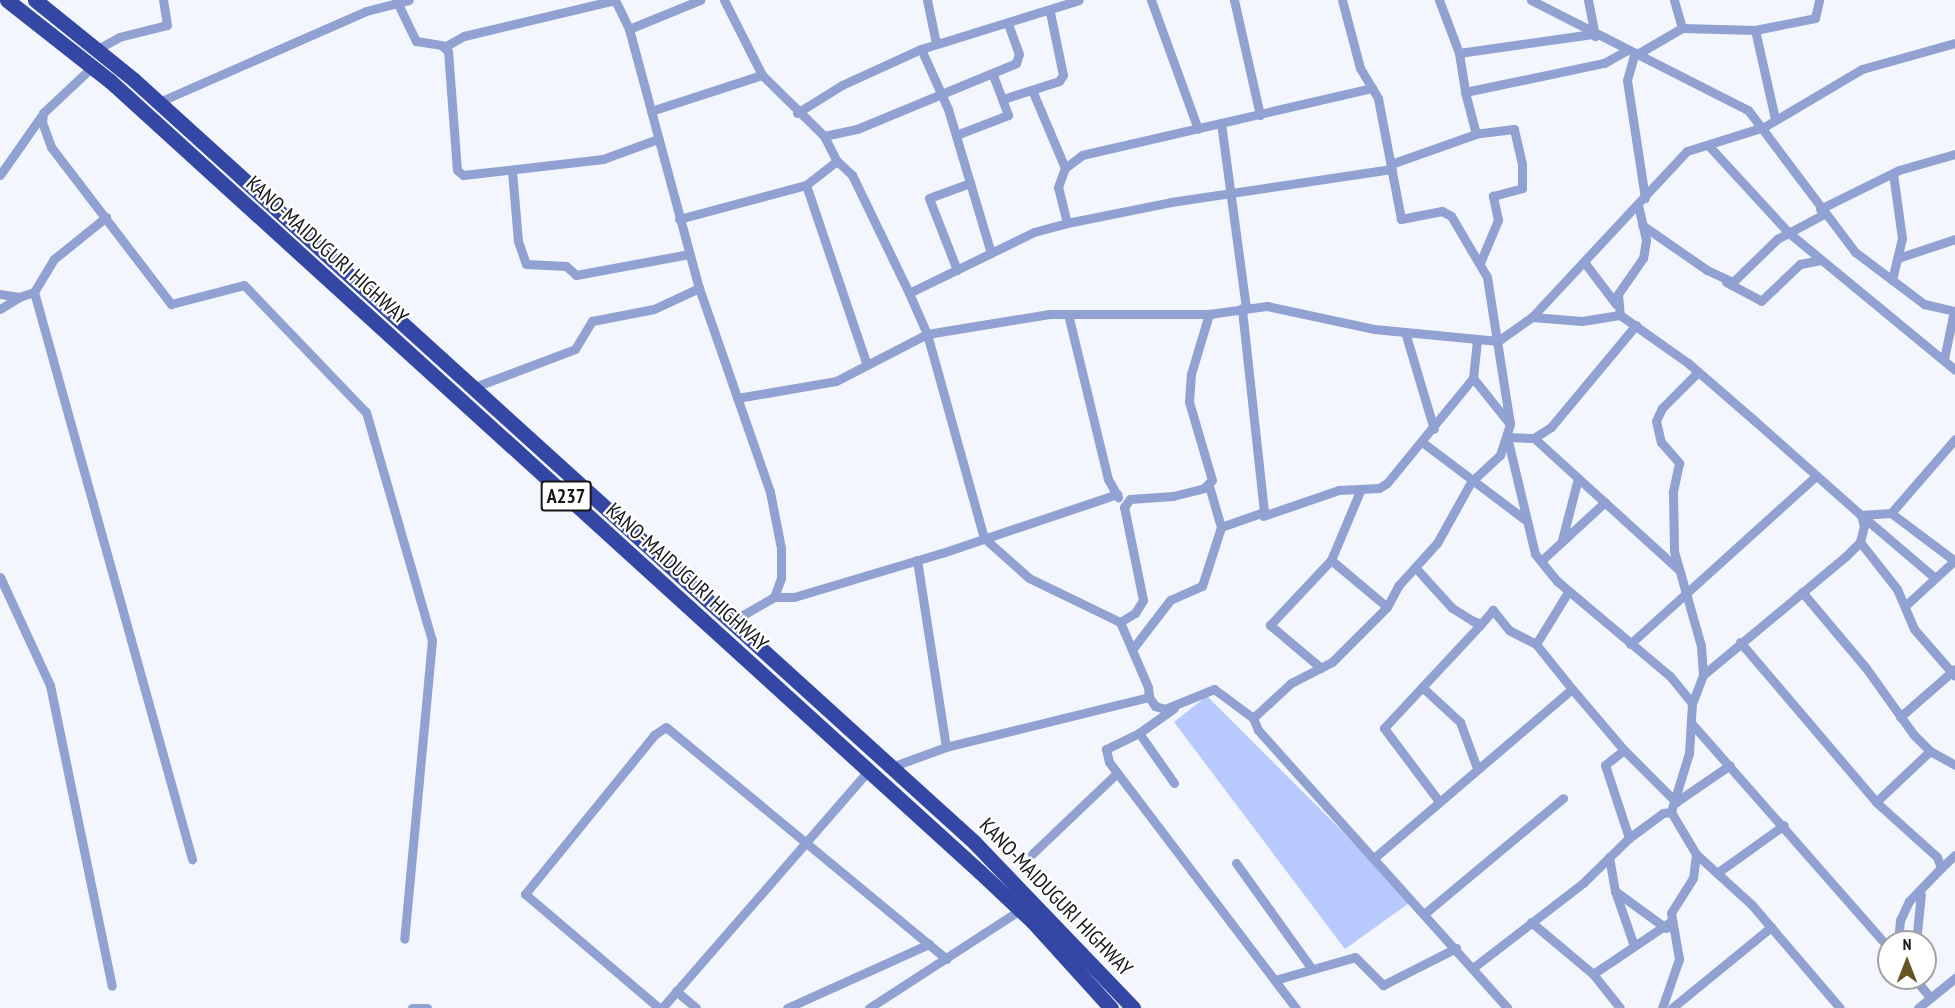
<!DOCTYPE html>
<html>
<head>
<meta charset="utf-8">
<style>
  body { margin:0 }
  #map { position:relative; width:1955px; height:1008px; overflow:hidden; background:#f3f6fd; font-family:"PT Sans Narrow",sans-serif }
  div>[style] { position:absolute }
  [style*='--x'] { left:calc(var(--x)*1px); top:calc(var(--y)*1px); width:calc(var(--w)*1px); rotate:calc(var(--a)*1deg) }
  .green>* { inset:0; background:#b7c9fd }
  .minor>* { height:9px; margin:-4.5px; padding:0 4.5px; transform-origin:4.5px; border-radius:4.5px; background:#90a1d2 }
  .trunk>* { height:15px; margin:-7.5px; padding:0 7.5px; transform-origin:7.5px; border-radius:7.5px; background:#3447a4 }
  span { translate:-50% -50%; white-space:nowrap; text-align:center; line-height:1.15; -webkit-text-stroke:4.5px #fff; paint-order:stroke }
  .shield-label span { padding:2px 4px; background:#fff; border:2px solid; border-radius:4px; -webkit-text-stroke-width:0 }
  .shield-label { font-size:20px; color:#161719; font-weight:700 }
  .street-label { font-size:21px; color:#161719 }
  .north { position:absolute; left:1877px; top:930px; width:60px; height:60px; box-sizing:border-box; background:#fff; border:2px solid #a2a2a3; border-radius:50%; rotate:0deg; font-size:16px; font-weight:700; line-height:24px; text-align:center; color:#161719 }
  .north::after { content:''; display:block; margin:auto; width:21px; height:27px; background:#665422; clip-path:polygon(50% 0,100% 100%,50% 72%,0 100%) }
</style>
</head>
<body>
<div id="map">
  <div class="green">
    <i style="clip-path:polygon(1207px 696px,1412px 901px,1345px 949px,1174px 722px)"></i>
  </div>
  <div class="minor">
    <i style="--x:615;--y:0;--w:32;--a:64"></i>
    <i style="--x:629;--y:29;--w:268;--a:74.9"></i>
    <i style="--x:699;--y:288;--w:216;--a:70.8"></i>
    <i style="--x:770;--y:492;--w:57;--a:78.9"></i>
    <i style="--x:781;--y:548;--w:30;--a:90"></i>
    <i style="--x:781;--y:578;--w:20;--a:110"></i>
    <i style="--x:724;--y:0;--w:84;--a:63.1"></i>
    <i style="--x:762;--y:75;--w:87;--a:44.5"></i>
    <i style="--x:824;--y:136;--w:28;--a:63"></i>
    <i style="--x:837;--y:161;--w:21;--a:43"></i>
    <i style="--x:852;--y:175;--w:131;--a:64.2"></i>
    <i style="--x:909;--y:293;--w:45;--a:66.3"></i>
    <i style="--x:927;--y:334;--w:212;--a:74.4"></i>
    <i style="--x:984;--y:538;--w:60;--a:41.6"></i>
    <i style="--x:1029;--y:578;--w:101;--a:25.8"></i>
    <i style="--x:1120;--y:622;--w:71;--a:66.7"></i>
    <i style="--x:1148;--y:687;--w:10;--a:84"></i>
    <i style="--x:1149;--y:697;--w:209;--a:166.2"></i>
    <i style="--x:946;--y:747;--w:59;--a:160"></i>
    <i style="--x:927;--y:0;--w:44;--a:78.2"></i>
    <i style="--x:1151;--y:0;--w:137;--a:70"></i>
    <i style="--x:1234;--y:0;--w:118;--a:77.3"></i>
    <i style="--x:1439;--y:0;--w:57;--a:69.3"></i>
    <i style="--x:1459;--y:53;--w:135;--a:-8.1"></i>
    <i style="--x:1531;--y:0;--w:243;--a:26.9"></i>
    <i style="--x:1748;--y:110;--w:178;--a:53"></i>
    <i style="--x:1855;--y:252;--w:86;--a:37"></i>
    <i style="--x:1924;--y:304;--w:32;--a:13"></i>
    <i style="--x:1588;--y:0;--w:37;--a:79"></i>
    <i style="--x:398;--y:4;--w:41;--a:64.1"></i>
    <i style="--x:416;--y:41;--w:25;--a:9"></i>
    <i style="--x:441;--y:45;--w:9;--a:41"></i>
    <i style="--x:448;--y:51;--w:119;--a:85.7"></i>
    <i style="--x:457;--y:170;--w:8;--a:40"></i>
    <i style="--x:463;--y:175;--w:141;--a:-6.5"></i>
    <i style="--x:603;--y:159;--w:59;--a:-20"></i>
    <i style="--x:1682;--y:28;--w:73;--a:1.6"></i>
    <i style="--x:1755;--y:30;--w:61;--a:-11.3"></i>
    <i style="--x:1815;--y:18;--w:18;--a:-77"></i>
    <i style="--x:629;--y:29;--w:77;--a:-22.2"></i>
    <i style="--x:1755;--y:30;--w:91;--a:77.3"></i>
    <i style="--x:444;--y:47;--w:23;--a:-29"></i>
    <i style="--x:464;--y:36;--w:155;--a:-13.4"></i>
    <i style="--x:921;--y:49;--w:66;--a:65.8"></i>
    <i style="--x:948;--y:109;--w:150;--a:73.4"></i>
    <i style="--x:96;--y:50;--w:26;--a:-29"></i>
    <i style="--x:119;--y:37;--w:49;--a:-14"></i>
    <i style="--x:167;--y:25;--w:25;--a:-99"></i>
    <i style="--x:1459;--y:53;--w:39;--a:81"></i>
    <i style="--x:92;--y:67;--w:67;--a:136.8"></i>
    <i style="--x:43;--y:113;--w:9;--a:96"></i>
    <i style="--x:42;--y:122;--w:27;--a:70"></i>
    <i style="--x:51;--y:147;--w:198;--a:52.6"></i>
    <i style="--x:171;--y:304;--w:75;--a:-14.6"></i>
    <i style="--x:244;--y:285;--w:176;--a:46.2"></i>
    <i style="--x:366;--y:412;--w:237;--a:73.9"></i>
    <i style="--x:432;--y:640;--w:300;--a:95.3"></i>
    <i style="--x:1032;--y:90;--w:85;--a:67.1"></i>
    <i style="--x:1003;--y:99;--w:59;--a:-17.8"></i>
    <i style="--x:1059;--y:81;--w:7;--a:-56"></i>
    <i style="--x:1063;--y:75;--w:64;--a:-101.7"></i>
    <i style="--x:159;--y:102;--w:226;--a:-23.7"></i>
    <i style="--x:366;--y:11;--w:44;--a:-14.3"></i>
    <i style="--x:651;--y:111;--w:117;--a:-18"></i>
    <i style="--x:797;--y:113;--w:53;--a:-31.9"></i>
    <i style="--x:842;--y:85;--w:87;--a:-24.5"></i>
    <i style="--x:921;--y:49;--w:165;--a:-17.2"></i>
    <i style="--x:1221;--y:123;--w:186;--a:82.3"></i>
    <i style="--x:956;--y:135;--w:56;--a:-21"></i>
    <i style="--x:1008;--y:115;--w:43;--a:-110.6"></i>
    <i style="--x:824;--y:136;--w:34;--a:-12"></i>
    <i style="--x:857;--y:129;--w:172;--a:-22.5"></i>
    <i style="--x:1016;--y:63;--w:9;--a:-72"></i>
    <i style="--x:1019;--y:54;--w:33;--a:-110"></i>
    <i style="--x:1708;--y:145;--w:120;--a:47.4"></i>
    <i style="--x:1789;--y:233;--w:215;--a:39.5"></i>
    <i style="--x:1391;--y:164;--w:90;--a:-19.4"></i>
    <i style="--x:512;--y:171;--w:70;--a:85.1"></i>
    <i style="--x:518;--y:241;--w:24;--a:71"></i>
    <i style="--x:526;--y:264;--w:40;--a:2.9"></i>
    <i style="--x:566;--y:266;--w:13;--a:42"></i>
    <i style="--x:576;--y:275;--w:115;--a:-10.5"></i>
    <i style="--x:0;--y:175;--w:73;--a:-55"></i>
    <i style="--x:806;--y:185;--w:190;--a:71.3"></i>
    <i style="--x:1645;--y:198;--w:119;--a:-98.7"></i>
    <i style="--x:1627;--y:80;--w:25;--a:-74"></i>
    <i style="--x:1634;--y:56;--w:56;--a:-30.3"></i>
    <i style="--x:1682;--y:28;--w:29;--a:-106"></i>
    <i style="--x:1638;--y:205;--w:36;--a:77"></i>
    <i style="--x:1646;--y:240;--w:18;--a:99"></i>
    <i style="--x:1643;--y:258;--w:44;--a:124.8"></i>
    <i style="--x:1618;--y:294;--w:21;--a:85"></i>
    <i style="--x:1620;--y:315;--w:83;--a:35.2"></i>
    <i style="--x:1688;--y:363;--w:89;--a:40.9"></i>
    <i style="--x:1755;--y:421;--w:142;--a:41.6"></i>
    <i style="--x:1861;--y:515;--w:11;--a:75"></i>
    <i style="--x:1864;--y:526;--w:16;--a:104"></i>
    <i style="--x:1860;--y:542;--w:20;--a:135"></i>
    <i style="--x:1846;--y:556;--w:186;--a:140.2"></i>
    <i style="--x:1703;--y:675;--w:30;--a:111"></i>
    <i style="--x:1820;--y:209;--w:88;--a:-26.3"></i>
    <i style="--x:1899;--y:170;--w:58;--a:-15.9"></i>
    <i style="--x:679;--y:219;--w:131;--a:-15"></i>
    <i style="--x:806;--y:185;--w:39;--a:-38"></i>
    <i style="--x:1067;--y:223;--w:37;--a:-104"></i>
    <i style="--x:1058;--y:187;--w:20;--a:-70"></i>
    <i style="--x:1065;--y:168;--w:21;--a:-37"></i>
    <i style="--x:1082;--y:155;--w:298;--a:-13"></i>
    <i style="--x:1642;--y:225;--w:79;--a:34.7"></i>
    <i style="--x:1707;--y:270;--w:29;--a:25"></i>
    <i style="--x:1733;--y:282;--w:62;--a:-44.3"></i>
    <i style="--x:1777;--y:239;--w:53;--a:-28"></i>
    <i style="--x:1898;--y:258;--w:60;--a:-18.4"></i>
    <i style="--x:1584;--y:262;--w:53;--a:52.7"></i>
    <i style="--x:1480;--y:263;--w:47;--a:-67.3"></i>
    <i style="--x:1498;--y:220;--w:25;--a:-102"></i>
    <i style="--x:1493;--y:196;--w:30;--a:-15"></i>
    <i style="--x:1522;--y:188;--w:24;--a:-90"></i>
    <i style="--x:1522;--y:164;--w:36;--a:-103"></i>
    <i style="--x:1514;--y:129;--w:38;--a:173"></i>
    <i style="--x:1476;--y:134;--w:43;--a:-104.7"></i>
    <i style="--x:1465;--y:92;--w:142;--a:-11.8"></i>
    <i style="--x:1604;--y:63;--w:25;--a:-29"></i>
    <i style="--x:957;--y:270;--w:77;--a:-111.3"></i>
    <i style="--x:929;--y:198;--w:44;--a:-20.1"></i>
    <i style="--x:1892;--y:280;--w:43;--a:-76.6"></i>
    <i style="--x:1902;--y:238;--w:65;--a:-98"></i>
    <i style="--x:1726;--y:282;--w:40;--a:28"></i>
    <i style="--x:1761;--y:301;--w:54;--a:-43.5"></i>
    <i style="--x:1800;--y:264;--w:21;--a:-11"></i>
    <i style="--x:34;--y:292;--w:589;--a:74.43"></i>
    <i style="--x:909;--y:293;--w:139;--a:-26"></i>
    <i style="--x:1034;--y:232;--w:34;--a:-15"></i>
    <i style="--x:1067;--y:223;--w:106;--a:-11.4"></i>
    <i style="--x:1171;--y:202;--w:223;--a:-8.5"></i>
    <i style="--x:0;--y:294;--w:19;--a:9"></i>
    <i style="--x:19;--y:297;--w:16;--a:-18"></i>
    <i style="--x:34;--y:292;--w:39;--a:-59"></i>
    <i style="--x:54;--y:259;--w:67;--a:-38.9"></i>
    <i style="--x:0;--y:309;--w:22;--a:-32"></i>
    <i style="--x:1068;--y:314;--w:170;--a:76.4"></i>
    <i style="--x:1108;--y:479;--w:21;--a:61"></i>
    <i style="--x:1532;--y:317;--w:50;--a:4.6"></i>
    <i style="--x:1582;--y:321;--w:38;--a:-9"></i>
    <i style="--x:1636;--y:325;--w:133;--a:129.8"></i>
    <i style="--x:1551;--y:427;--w:20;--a:147"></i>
    <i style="--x:1534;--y:438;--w:27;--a:-178"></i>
    <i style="--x:1507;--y:437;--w:120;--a:76.5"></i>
    <i style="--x:1535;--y:554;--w:35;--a:51"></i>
    <i style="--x:1557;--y:581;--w:148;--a:40.1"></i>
    <i style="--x:1670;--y:676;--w:35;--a:51"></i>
    <i style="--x:1692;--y:703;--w:50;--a:93.4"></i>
    <i style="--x:1689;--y:753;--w:62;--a:107"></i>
    <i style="--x:1405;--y:332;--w:101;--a:73.4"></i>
    <i style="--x:1944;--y:359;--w:49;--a:-78.2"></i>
    <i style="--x:1698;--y:372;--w:51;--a:135"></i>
    <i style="--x:1662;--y:408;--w:14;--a:115"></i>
    <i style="--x:1656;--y:421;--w:22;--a:77"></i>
    <i style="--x:1661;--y:442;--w:28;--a:49"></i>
    <i style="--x:1679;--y:463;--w:30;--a:102"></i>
    <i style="--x:1673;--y:492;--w:59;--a:89"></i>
    <i style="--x:1674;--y:551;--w:99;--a:74.1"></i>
    <i style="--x:1701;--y:646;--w:29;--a:86"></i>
    <i style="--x:1473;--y:378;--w:58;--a:51.3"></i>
    <i style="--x:472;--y:388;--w:110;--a:-20.7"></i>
    <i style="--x:575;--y:349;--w:33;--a:-59"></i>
    <i style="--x:592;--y:321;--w:63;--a:-11"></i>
    <i style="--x:654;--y:309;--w:50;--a:-25"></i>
    <i style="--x:737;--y:398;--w:100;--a:-9.7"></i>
    <i style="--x:836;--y:381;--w:102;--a:-27.3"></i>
    <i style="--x:927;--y:334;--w:124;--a:-9.3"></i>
    <i style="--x:1049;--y:314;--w:160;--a:0"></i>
    <i style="--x:1209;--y:314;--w:59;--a:-7.9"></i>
    <i style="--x:1267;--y:306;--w:109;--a:12.1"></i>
    <i style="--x:1374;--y:329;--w:125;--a:5.5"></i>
    <i style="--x:1498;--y:341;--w:42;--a:-35.2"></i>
    <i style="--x:1532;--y:317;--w:227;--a:-47"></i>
    <i style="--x:1687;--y:151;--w:81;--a:-17.3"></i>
    <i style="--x:1764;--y:127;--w:114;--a:-30.6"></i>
    <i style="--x:1862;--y:69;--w:97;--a:-15.6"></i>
    <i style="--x:1534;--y:438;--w:196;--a:42.3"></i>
    <i style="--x:1422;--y:442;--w:128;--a:37"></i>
    <i style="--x:1360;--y:491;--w:75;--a:112.8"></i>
    <i style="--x:1331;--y:560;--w:73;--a:40"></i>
    <i style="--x:1891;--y:513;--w:80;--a:36.9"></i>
    <i style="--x:1861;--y:515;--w:30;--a:-4"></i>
    <i style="--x:1891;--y:513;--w:98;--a:-49.1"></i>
    <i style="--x:1861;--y:515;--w:97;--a:40.4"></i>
    <i style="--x:1263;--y:516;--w:80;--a:-18.9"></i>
    <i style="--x:1339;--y:490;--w:40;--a:-2.9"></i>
    <i style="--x:1379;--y:488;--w:9;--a:-32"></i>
    <i style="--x:1387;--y:483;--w:136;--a:-50.7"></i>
    <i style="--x:1473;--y:378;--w:39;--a:-84"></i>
    <i style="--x:1221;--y:527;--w:46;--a:-19.2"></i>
    <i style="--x:1264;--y:512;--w:205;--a:-96.2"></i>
    <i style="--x:1562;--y:540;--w:64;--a:-75.5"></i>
    <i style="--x:1860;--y:542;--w:60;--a:51.8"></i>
    <i style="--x:1897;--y:589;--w:43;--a:67"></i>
    <i style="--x:1914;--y:629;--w:62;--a:48.9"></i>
    <i style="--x:917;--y:560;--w:189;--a:81.2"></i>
    <i style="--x:1541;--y:561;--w:87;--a:-42.7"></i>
    <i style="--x:0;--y:577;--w:119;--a:65.2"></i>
    <i style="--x:50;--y:685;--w:307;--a:78.4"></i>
    <i style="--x:1802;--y:592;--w:99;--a:49.9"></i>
    <i style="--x:1866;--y:668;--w:81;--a:54.5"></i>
    <i style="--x:1913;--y:734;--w:24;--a:45"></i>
    <i style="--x:1930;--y:751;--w:29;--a:29"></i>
    <i style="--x:1905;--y:606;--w:68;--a:-42.6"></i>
    <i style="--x:1120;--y:622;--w:17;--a:-31"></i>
    <i style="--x:1135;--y:613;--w:15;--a:-58"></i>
    <i style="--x:1143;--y:600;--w:95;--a:-101.5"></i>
    <i style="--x:1124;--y:507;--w:10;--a:-53"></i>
    <i style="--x:1130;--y:499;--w:43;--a:-4"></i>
    <i style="--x:1173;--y:496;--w:32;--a:-14"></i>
    <i style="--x:1204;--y:488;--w:11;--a:-45"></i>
    <i style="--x:1212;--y:480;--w:81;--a:-106.4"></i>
    <i style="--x:1189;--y:402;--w:28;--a:-86"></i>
    <i style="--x:1191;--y:374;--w:63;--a:-73.3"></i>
    <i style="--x:729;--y:623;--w:52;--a:-30"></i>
    <i style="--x:774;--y:597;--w:20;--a:0"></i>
    <i style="--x:794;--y:597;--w:154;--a:-16.6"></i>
    <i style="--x:942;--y:553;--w:185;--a:-18.6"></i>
    <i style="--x:1740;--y:642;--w:210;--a:49.6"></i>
    <i style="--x:1876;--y:802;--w:82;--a:42"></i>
    <i style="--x:1937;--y:857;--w:12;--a:70"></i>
    <i style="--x:1941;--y:868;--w:46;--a:134.1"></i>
    <i style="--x:1909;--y:901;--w:21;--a:115"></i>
    <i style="--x:1900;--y:920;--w:22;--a:95"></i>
    <i style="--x:1536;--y:644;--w:61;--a:-58.4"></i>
    <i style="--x:1630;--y:644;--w:251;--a:-42.1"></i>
    <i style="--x:1134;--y:647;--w:59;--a:-52.5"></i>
    <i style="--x:1170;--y:600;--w:35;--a:-24"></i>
    <i style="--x:1202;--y:586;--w:62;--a:-72.1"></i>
    <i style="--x:1221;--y:527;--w:43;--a:-106.3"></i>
    <i style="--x:1321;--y:668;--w:67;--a:-139.9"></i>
    <i style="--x:1270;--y:625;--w:89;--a:-46.8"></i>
    <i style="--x:1422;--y:687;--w:52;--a:42.6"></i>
    <i style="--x:1460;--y:722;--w:49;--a:69.7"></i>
    <i style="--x:1572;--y:689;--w:80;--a:49.6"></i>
    <i style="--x:1624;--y:750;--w:24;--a:142"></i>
    <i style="--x:1605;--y:765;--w:77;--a:71.8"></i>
    <i style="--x:1149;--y:697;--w:11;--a:56"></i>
    <i style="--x:1155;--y:706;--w:10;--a:17"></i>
    <i style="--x:1165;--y:709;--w:53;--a:-22.2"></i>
    <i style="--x:1214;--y:689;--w:49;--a:36.6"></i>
    <i style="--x:1253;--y:718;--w:13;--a:67"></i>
    <i style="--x:1258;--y:730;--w:373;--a:48.1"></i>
    <i style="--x:1900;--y:717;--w:73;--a:-41.1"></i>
    <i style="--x:1253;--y:718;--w:52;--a:-42.6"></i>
    <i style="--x:1291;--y:683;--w:46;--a:-27.1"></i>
    <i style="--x:1332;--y:662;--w:78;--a:-45"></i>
    <i style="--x:1387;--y:607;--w:24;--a:-62"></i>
    <i style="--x:1398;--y:586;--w:58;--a:-47.8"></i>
    <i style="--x:1437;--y:543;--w:70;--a:-60.9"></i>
    <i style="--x:1471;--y:482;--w:40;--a:-43"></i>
    <i style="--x:1500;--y:455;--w:33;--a:-72"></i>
    <i style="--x:1510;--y:424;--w:149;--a:-98.9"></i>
    <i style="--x:1487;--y:277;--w:71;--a:-120.5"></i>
    <i style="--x:1451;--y:216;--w:10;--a:-151"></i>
    <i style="--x:1442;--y:211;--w:42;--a:169"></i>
    <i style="--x:1401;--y:219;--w:123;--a:-100.8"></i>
    <i style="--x:1378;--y:98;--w:35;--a:-121"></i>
    <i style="--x:1360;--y:68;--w:70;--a:-104.8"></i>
    <i style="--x:1693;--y:725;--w:297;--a:48.7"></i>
    <i style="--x:1139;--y:733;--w:37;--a:154"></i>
    <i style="--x:1106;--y:749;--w:13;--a:77"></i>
    <i style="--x:1109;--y:762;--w:309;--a:52.8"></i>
    <i style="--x:1624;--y:750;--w:74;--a:45"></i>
    <i style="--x:1676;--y:802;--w:65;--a:-34.4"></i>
    <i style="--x:1174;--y:783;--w:61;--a:-125"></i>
    <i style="--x:1139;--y:733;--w:43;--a:-35.5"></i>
    <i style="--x:1438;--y:800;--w:90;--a:-126.9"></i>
    <i style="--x:1384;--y:728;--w:142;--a:-47"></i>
    <i style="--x:1876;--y:802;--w:74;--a:-43.4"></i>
    <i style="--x:1032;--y:854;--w:117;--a:-43.6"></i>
    <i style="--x:1696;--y:854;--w:76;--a:42.3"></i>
    <i style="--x:1752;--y:905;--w:135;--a:49.5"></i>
    <i style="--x:1609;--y:857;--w:35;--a:80"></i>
    <i style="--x:1615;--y:891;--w:58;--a:70.9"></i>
    <i style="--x:1374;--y:858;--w:260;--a:-40.5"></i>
    <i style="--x:1572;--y:689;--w:58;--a:-128.7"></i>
    <i style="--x:1536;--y:644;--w:30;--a:-153"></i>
    <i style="--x:1509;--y:630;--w:26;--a:-129"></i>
    <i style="--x:1493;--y:610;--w:18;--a:131"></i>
    <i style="--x:1481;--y:624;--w:9;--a:-159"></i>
    <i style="--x:1473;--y:621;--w:25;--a:-148"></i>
    <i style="--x:1452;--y:608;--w:55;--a:-132.1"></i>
    <i style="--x:1236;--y:863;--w:130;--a:54.4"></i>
    <i style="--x:1941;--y:868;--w:19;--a:-43"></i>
    <i style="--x:1717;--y:873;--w:82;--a:-35.6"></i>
    <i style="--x:1615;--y:891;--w:63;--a:36"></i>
    <i style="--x:1424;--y:914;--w:181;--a:-39.8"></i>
    <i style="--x:1531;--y:922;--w:81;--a:40"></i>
    <i style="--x:1593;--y:974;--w:93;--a:-34"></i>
    <i style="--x:1916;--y:942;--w:48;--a:-84.1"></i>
    <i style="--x:1474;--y:967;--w:138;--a:-37.6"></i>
    <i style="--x:1583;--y:883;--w:64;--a:-44.4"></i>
    <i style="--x:1629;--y:838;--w:42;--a:-36.3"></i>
    <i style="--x:1663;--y:813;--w:8;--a:-7"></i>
    <i style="--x:1671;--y:812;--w:49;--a:59.2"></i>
    <i style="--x:1696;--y:854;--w:24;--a:97"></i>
    <i style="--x:1693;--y:878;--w:41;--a:122.2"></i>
    <i style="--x:1671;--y:913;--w:47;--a:80.1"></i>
    <i style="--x:1679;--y:959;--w:52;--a:109.1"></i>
    <i style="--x:1593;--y:974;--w:43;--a:51.5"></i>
    <i style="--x:1914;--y:978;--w:26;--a:50"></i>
    <i style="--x:1275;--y:980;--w:83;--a:-16"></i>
    <i style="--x:1355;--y:957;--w:40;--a:45"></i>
    <i style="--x:1383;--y:985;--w:82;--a:-26.9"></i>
    <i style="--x:676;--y:991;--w:26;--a:40"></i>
    <i style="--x:412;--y:1008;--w:15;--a:0"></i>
    <i style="--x:659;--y:1008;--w:176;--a:-139.6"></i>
    <i style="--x:525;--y:894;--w:205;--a:-50.9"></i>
    <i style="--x:654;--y:735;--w:14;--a:-34"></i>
    <i style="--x:666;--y:727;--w:364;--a:39.6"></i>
    <i style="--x:662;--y:1008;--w:314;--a:-49"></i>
    <i style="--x:787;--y:1008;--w:156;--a:-24.3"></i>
    <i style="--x:869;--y:1008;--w:184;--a:-33"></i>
    <i style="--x:1672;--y:1008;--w:128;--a:-39.3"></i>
    <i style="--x:1918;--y:1008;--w:48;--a:-39"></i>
  </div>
  <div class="trunk">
    <i style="--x:7;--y:0;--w:131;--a:38.2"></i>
    <i style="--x:110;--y:81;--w:1176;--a:42.28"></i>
    <i style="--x:980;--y:872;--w:73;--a:43.3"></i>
    <i style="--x:1033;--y:922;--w:116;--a:47.8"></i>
    <i style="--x:35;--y:0;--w:127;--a:38.9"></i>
    <i style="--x:134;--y:80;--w:1134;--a:42.21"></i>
    <i style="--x:974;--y:842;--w:230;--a:46.2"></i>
  </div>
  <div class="shield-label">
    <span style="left:566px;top:496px">A237</span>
  </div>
  <div class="street-label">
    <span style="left:327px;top:250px;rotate:42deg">KANO-MAIDUGURI HIGHWAY</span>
    <span style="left:687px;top:577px;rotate:42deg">KANO-MAIDUGURI HIGHWAY</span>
    <span style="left:1056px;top:897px;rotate:46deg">KANO-MAIDUGURI HIGHWAY</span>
  </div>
  <div class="north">N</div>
</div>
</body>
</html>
